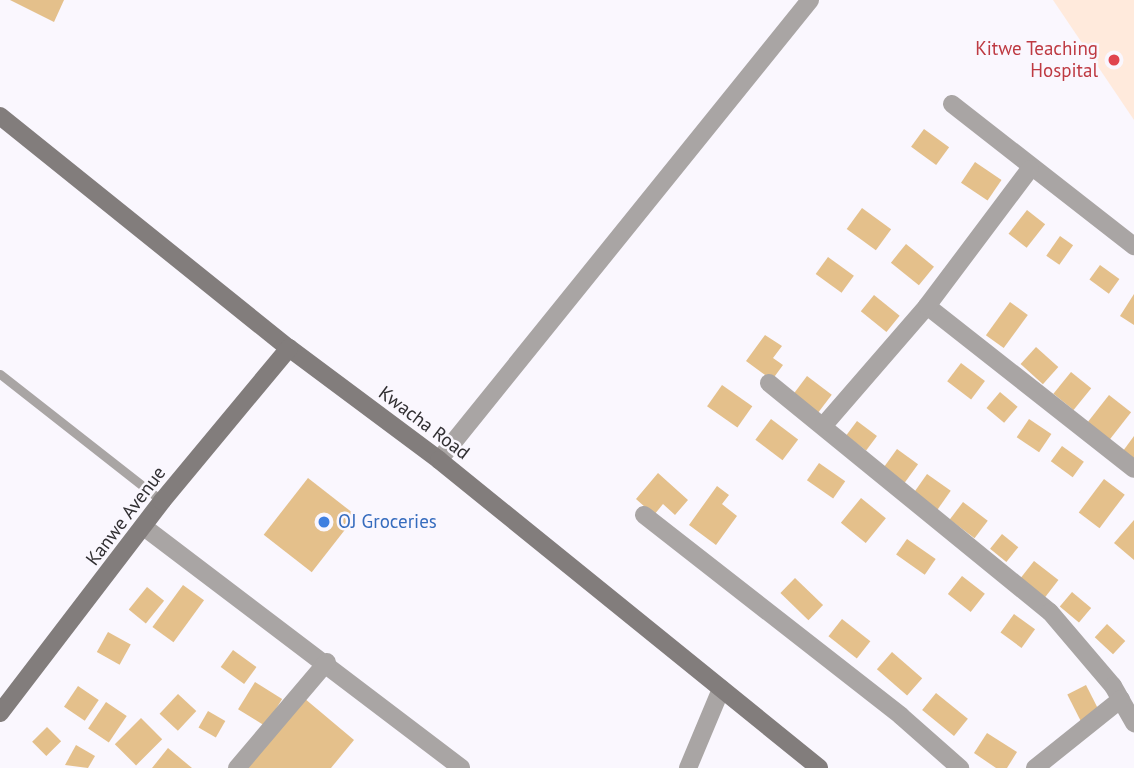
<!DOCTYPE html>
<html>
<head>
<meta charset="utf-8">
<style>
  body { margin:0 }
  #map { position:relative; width:1134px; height:768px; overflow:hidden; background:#faf7fe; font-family:"PT Sans",sans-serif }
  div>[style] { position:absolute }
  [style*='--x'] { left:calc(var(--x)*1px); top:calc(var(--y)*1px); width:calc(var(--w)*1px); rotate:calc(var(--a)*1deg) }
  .medical>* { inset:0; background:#ffeadc }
  .building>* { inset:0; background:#e4c08b; transform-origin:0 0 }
  .service>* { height:9px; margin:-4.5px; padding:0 4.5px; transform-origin:4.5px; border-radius:4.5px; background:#a9a5a4 }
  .minor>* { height:18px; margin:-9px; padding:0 9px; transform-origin:9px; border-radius:9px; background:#a9a5a4 }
  .secondary>* { height:18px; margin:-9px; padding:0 9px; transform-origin:9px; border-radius:9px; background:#827d7c }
  .dots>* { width:19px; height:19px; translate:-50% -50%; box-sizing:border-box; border:4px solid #faf7fe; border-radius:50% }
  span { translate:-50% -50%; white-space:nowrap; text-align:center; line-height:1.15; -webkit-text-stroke:5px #faf7fe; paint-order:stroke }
  .health-label { font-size:19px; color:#be3a42 }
  .right { translate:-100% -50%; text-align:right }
  .street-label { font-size:19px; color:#312f32 }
  .shop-label { font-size:19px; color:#366cbe }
  .left { translate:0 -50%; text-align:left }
</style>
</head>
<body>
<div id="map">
  <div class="medical">
    <i style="clip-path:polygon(1053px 0,1134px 0,1134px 120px)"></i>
  </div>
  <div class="building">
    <i style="clip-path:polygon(10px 0,64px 0,54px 22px)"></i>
    <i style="left:924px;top:129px;width:31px;height:22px;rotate:36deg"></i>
    <i style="left:975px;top:162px;width:32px;height:25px;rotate:34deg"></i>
    <i style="left:862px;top:208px;width:36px;height:26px;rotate:36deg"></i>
    <i style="left:1027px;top:210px;width:23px;height:30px;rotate:38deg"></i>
    <i style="left:1060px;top:236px;width:16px;height:24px;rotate:35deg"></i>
    <i style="left:906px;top:244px;width:36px;height:24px;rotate:39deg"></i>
    <i style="left:828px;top:257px;width:32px;height:21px;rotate:36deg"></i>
    <i style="left:1100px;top:265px;width:24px;height:18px;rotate:36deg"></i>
    <i style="clip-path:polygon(1134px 294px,1134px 325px,1120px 316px)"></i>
    <i style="left:874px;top:295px;width:33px;height:21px;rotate:39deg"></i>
    <i style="left:1010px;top:302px;width:22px;height:41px;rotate:36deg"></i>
    <i style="clip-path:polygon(765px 335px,782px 346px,773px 358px,783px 365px,772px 380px,746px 361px)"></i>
    <i style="left:1036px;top:347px;width:30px;height:23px;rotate:42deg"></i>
    <i style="left:961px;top:363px;width:30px;height:23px;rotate:37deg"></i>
    <i style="left:1071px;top:372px;width:26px;height:28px;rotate:39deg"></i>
    <i style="left:807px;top:376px;width:31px;height:24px;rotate:37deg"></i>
    <i style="left:722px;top:385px;width:37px;height:26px;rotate:35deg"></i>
    <i style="left:1000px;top:392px;width:23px;height:21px;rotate:40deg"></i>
    <i style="left:1109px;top:395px;width:28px;height:35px;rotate:38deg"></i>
    <i style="left:771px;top:419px;width:34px;height:26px;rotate:37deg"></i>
    <i style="left:1029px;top:419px;width:27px;height:22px;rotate:34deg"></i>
    <i style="left:857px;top:421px;width:25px;height:18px;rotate:37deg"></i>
    <i style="clip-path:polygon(1134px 436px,1134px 460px,1123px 451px)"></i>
    <i style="left:1062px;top:446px;width:27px;height:19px;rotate:36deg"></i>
    <i style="left:897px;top:449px;width:26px;height:24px;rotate:36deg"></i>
    <i style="left:819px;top:463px;width:32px;height:21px;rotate:35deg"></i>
    <i style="clip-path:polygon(658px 473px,688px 500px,675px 515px,663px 504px,654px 515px,636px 499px)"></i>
    <i style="left:927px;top:474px;width:29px;height:26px;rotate:35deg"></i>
    <i style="left:308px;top:478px;width:61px;height:72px;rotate:38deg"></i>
    <i style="left:1104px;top:479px;width:26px;height:42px;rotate:37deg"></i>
    <i style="clip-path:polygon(717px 486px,729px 495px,722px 504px,737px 516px,716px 545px,689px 525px)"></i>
    <i style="left:861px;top:498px;width:32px;height:32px;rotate:39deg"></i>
    <i style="left:963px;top:502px;width:31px;height:22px;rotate:37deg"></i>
    <i style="clip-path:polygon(1134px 520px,1134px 560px,1114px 543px)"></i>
    <i style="left:1002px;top:534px;width:21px;height:19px;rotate:39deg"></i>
    <i style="left:907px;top:539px;width:35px;height:19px;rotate:35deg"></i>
    <i style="left:1034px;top:561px;width:31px;height:22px;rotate:38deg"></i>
    <i style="left:962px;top:576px;width:29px;height:23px;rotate:38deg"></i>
    <i style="left:795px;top:578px;width:39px;height:21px;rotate:44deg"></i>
    <i style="left:183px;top:585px;width:26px;height:52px;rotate:36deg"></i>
    <i style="left:147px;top:587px;width:22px;height:29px;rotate:39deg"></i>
    <i style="left:1072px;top:592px;width:25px;height:19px;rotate:40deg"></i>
    <i style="left:1014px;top:614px;width:26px;height:23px;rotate:36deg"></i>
    <i style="left:842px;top:619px;width:36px;height:22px;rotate:38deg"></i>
    <i style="left:1107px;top:624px;width:25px;height:18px;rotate:43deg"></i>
    <i style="left:108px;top:632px;width:26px;height:23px;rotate:29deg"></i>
    <i style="left:233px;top:650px;width:29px;height:21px;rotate:36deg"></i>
    <i style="left:892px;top:652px;width:40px;height:23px;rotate:41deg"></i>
    <i style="left:255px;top:682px;width:32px;height:32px;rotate:32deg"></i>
    <i style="left:1086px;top:685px;width:33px;height:21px;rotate:63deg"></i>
    <i style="left:78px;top:686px;width:25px;height:25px;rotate:34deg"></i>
    <i style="left:936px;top:693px;width:41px;height:22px;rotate:39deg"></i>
    <i style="left:178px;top:694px;width:25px;height:27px;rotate:43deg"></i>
    <i style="clip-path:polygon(304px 698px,354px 740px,331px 768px,246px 768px)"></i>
    <i style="left:106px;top:702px;width:25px;height:32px;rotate:34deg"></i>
    <i style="left:208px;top:711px;width:20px;height:19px;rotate:30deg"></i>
    <i style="left:141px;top:718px;width:30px;height:37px;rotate:45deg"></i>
    <i style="left:47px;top:727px;width:20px;height:21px;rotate:45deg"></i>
    <i style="clip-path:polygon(987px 733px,1017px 752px,1007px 768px,996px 768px,974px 753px)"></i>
    <i style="clip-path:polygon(76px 745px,95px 756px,88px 768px,65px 765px)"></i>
    <i style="clip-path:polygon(168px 748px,192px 768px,152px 768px)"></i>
  </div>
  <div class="service">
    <i style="--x:0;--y:374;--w:206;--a:38.1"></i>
  </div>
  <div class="minor">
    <i style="--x:952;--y:104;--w:231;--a:38"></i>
    <i style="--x:927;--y:306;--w:263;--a:38.2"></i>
    <i style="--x:769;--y:383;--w:362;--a:39.2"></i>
    <i style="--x:1050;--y:612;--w:97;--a:49.6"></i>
    <i style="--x:1113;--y:686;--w:43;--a:60.4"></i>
    <i style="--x:824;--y:425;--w:157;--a:-49.1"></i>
    <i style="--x:927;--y:306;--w:171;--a:-53.1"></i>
    <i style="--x:439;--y:460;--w:591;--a:-51.11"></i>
    <i style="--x:644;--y:515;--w:326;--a:38"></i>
    <i style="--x:901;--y:716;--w:79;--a:41.4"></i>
    <i style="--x:144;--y:527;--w:398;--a:37.2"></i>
    <i style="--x:237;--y:768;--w:139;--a:-49.7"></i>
    <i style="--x:688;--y:768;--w:86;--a:-67.3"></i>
    <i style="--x:1035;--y:768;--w:110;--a:-38.7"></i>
  </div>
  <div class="secondary">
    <i style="--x:0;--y:116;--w:371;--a:38.8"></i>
    <i style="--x:289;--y:348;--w:187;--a:36.7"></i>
    <i style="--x:439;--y:460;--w:489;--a:39"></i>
    <i style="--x:0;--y:713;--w:267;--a:-52.6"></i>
    <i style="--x:162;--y:501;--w:199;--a:-50.3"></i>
  </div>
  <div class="dots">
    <i style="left:1114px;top:60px;background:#e0444e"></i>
    <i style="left:324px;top:522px;background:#3f7fe0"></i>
  </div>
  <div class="health-label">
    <span class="right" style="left:1098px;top:60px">Kitwe Teaching<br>Hospital</span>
  </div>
  <div class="street-label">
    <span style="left:424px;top:423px;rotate:37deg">Kwacha Road</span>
    <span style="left:126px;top:516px;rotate:-53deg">Kanwe Avenue</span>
  </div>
  <div class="shop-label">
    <span class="left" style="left:338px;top:522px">OJ Groceries</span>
  </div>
</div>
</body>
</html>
